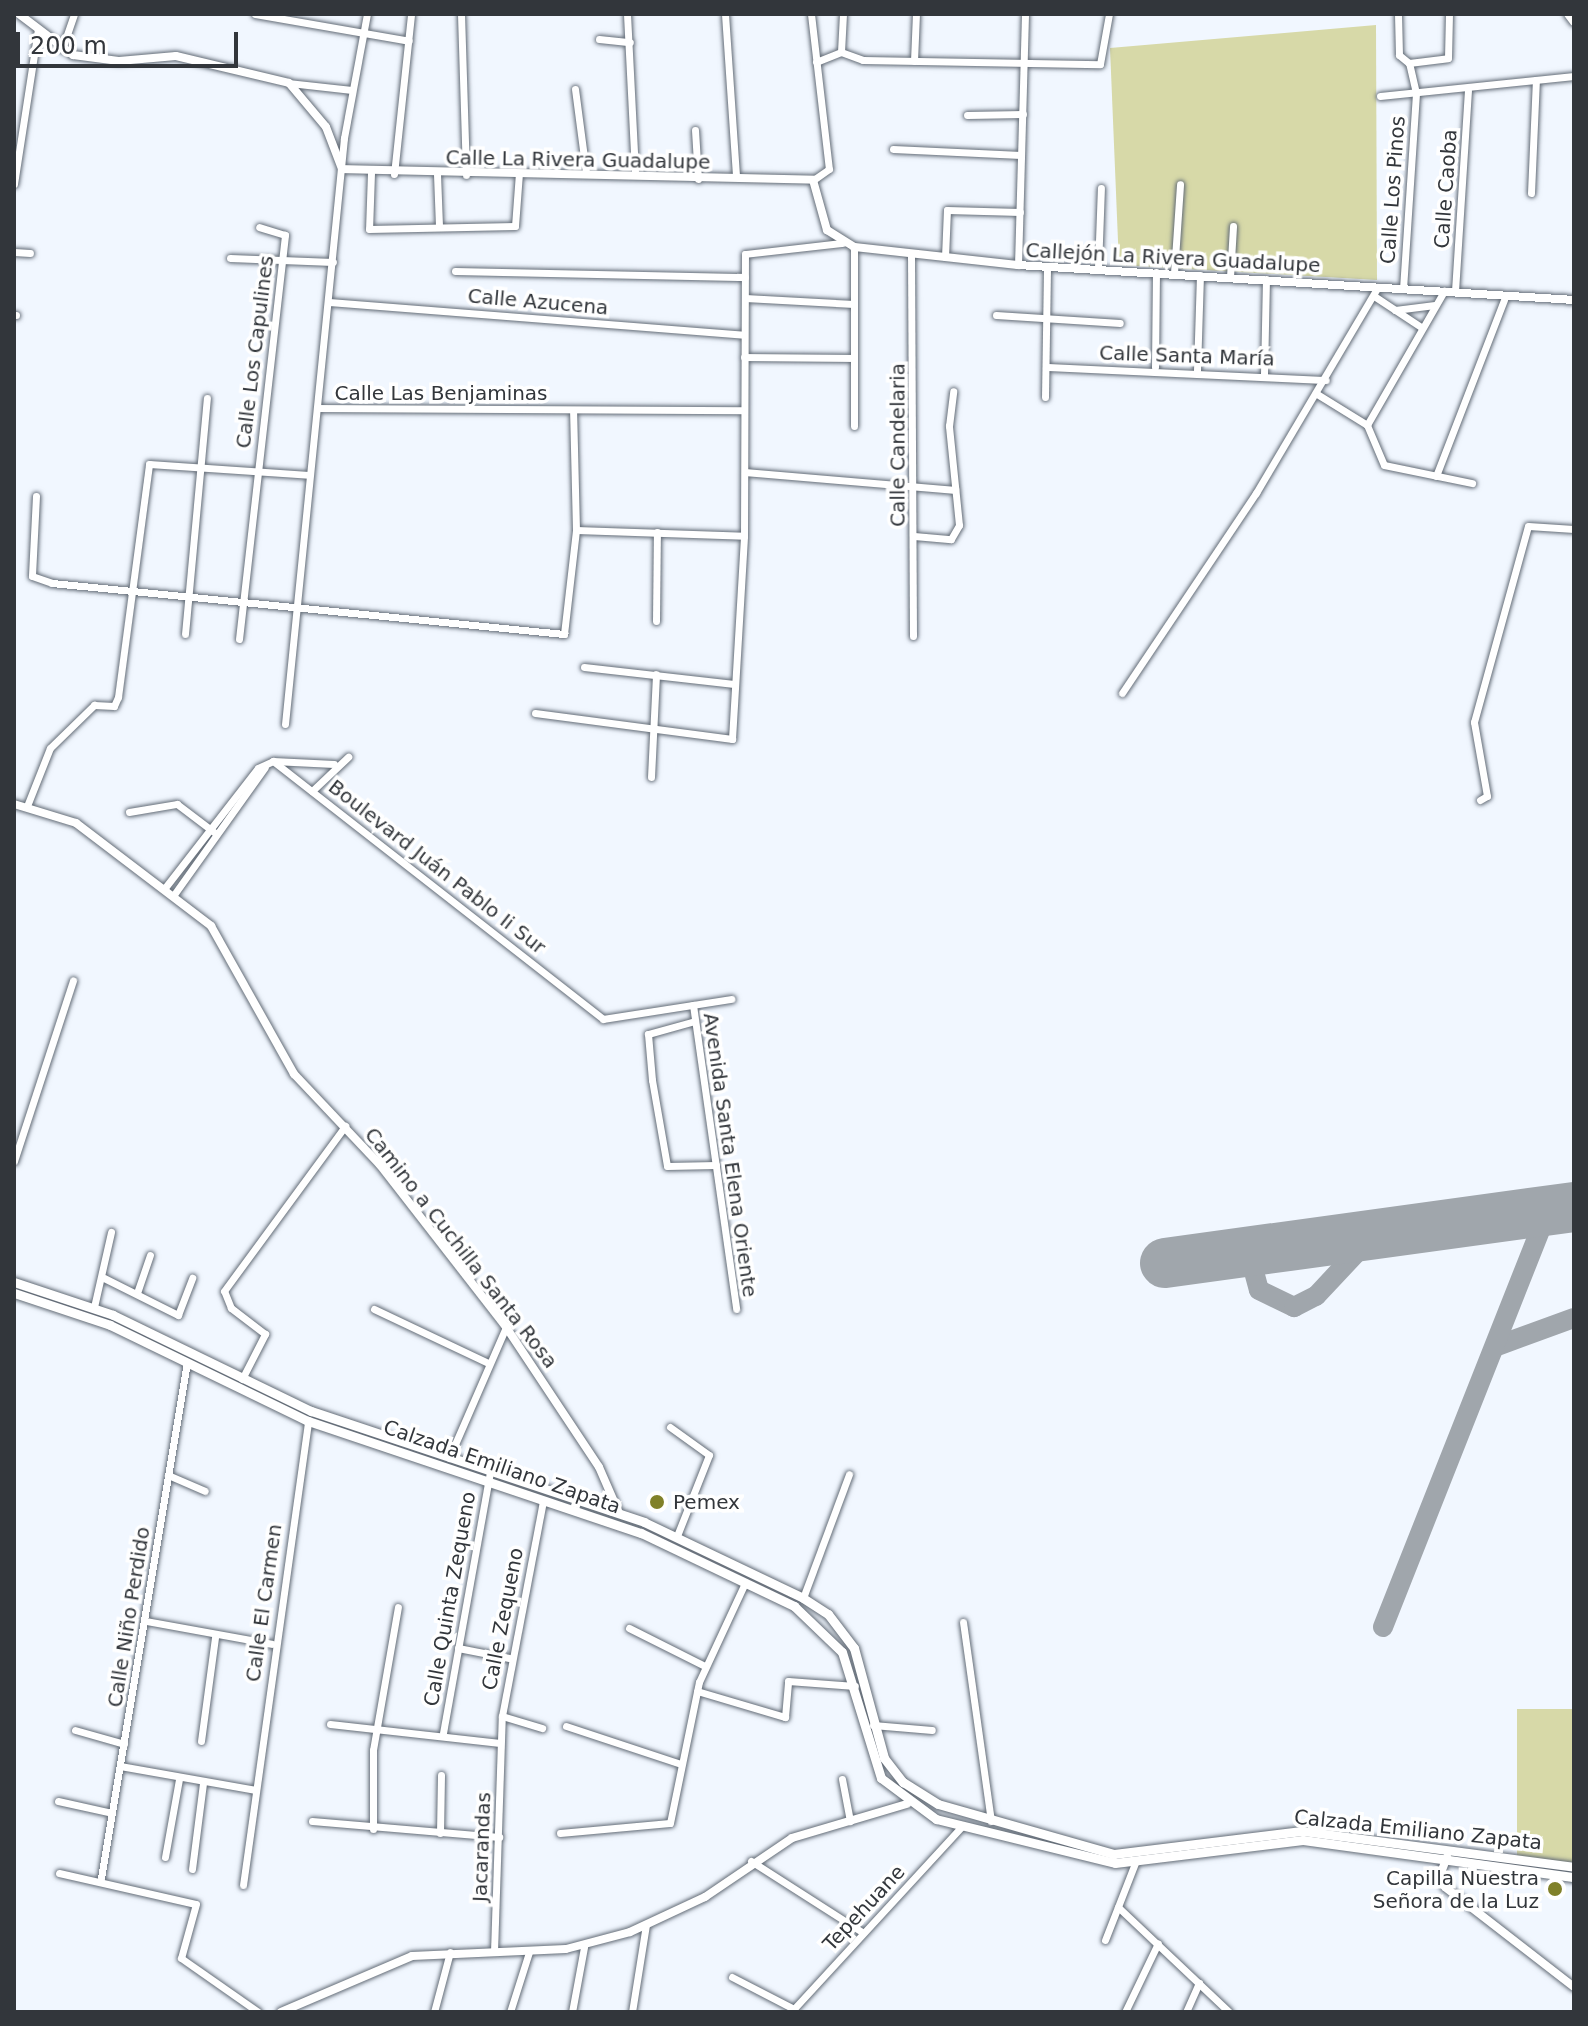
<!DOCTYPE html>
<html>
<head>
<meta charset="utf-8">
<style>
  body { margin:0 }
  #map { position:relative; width:1588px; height:2026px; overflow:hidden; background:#f1f7ff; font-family:"DejaVu Sans",sans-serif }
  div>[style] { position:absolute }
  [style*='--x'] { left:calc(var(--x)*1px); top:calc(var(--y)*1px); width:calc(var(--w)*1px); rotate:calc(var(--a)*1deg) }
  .green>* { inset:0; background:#d7d9a8; transform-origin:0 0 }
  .taxiway>* { height:20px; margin:-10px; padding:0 10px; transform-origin:10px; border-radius:10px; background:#a0a6ac }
  .runway>* { height:50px; margin:-25px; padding:0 25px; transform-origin:25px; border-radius:25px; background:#a0a6ac }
  .roads { filter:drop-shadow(0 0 2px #636c77) drop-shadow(0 0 2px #636c77) }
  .minor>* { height:7px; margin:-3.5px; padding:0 3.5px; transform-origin:3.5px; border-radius:3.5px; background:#fff }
  .tertiary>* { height:8px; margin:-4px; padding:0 4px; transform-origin:4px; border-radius:4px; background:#fff }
  .secondary>* { height:9px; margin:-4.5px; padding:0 4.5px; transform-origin:4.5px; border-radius:4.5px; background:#fff }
  .dots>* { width:22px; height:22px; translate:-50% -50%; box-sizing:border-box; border:4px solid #fff; border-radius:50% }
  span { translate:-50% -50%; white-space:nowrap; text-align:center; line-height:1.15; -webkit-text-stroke:7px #fff; paint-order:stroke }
  .street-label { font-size:20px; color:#32363b }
  .poi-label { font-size:20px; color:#32363b }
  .left { translate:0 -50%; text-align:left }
  .right { translate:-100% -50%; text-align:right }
  .frame { position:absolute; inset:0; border:16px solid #32363b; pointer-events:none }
  .scale { position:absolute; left:16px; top:32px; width:222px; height:36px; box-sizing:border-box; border:4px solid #32363b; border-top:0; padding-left:10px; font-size:24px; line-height:28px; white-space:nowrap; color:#32363b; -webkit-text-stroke:6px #fff; paint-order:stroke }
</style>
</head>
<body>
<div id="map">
  <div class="green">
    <i style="clip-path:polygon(1376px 25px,1377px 280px,1119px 265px,1110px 48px)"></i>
    <i style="left:1574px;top:1709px;width:153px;height:57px;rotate:90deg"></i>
  </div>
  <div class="taxiway">
    <i style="--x:1249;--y:1253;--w:38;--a:75"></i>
    <i style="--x:1259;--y:1290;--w:39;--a:26"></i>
    <i style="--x:1294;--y:1307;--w:25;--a:-27"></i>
    <i style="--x:1316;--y:1296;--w:83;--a:-46.9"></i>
    <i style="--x:1497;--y:1346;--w:82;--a:-20"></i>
    <i style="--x:1383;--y:1627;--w:448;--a:-68.4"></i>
  </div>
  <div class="runway">
    <i style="--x:1165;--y:1263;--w:413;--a:-7.8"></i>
  </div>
  <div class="roads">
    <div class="minor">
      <i style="--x:255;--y:14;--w:156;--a:9.9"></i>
      <i style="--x:461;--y:14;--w:161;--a:88.2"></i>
      <i style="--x:627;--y:14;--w:160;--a:87.1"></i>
      <i style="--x:725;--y:14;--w:163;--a:86.1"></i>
      <i style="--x:811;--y:14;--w:156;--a:83.4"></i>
      <i style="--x:829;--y:169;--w:19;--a:145"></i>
      <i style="--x:1398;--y:14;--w:41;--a:88.6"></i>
      <i style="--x:1399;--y:55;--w:13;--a:39"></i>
      <i style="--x:1409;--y:63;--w:39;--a:-7"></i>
      <i style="--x:1448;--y:58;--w:44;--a:-88.7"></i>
      <i style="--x:599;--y:39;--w:31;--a:6"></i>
      <i style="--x:62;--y:49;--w:37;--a:-71"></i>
      <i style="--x:841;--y:52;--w:38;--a:-87"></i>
      <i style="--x:914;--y:61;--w:47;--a:-87.6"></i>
      <i style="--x:816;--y:62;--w:27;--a:-22"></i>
      <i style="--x:841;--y:52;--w:23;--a:20"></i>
      <i style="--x:863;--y:60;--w:237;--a:1"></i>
      <i style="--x:1100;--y:64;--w:51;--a:-79.8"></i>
      <i style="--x:289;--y:83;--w:62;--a:6.4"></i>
      <i style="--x:575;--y:89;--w:85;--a:82.5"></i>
      <i style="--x:1380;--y:96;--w:195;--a:-5.9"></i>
      <i style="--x:967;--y:115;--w:56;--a:-1"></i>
      <i style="--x:695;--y:130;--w:49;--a:86.5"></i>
      <i style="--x:893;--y:149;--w:128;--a:2.7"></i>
      <i style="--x:371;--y:173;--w:56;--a:92"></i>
      <i style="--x:369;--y:229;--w:146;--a:-1.2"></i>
      <i style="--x:515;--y:226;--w:53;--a:-85.7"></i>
      <i style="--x:394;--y:174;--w:161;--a:-83.9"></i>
      <i style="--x:437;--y:174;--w:53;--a:87.8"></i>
      <i style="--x:14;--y:184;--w:157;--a:-81.2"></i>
      <i style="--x:1531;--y:193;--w:113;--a:-87.5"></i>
      <i style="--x:14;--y:252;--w:16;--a:4"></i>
      <i style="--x:911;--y:254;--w:382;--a:89.7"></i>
      <i style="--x:945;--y:257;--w:47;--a:-87.6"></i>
      <i style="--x:947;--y:210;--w:73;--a:1.6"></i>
      <i style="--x:230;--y:258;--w:103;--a:2.2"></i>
      <i style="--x:1018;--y:265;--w:251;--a:-88.4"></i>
      <i style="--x:1098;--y:268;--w:80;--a:-87.9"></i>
      <i style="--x:455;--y:271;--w:290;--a:1.2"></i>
      <i style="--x:1174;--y:273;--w:89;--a:-86.1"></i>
      <i style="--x:1230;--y:277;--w:51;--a:-86.6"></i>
      <i style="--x:1403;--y:289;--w:196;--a:-86.2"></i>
      <i style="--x:1416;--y:93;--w:31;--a:-103"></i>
      <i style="--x:1455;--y:291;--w:201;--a:-86.3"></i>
      <i style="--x:1374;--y:296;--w:56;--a:33.4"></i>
      <i style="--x:745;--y:298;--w:109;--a:3.2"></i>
      <i style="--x:329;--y:302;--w:416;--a:4.5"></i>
      <i style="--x:1395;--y:310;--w:40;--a:-7.1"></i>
      <i style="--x:14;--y:315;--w:2;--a:0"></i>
      <i style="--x:996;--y:315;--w:124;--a:3.7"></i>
      <i style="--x:744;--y:357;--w:110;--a:0.5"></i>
      <i style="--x:1046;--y:367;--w:280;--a:2.7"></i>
      <i style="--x:1155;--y:367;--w:95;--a:-89.4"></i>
      <i style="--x:1197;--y:370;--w:95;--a:-88.2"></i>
      <i style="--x:1264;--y:374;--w:95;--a:-88.8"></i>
      <i style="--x:1317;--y:394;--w:59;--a:31.8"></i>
      <i style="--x:1367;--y:425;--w:43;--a:67"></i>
      <i style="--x:1384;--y:465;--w:90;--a:11.6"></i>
      <i style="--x:1045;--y:397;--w:131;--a:-89.1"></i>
      <i style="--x:317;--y:408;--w:426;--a:0.3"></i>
      <i style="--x:1367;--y:425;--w:155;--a:-60.1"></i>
      <i style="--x:854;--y:426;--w:179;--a:-90"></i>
      <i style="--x:745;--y:472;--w:211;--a:4.9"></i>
      <i style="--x:1436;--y:476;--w:189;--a:-68.9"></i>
      <i style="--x:36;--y:496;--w:80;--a:92.9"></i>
      <i style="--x:32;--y:576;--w:21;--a:19"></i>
      <i style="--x:52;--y:583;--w:515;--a:5.69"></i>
      <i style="--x:564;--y:634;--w:105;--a:-83.4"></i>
      <i style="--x:576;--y:530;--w:120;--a:-91.4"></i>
      <i style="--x:576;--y:530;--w:168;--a:2"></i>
      <i style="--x:914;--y:536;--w:37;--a:5"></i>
      <i style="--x:951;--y:539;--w:16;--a:-60"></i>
      <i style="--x:959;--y:525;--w:100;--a:-95.8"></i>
      <i style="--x:949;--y:426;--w:35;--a:-83"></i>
      <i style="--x:656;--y:621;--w:89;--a:-89.4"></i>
      <i style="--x:185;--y:634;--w:237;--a:-84.7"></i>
      <i style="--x:239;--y:639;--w:407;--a:-83.5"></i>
      <i style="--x:285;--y:235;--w:27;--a:-163"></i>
      <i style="--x:584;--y:667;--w:151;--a:6.5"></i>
      <i style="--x:1122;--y:693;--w:241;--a:-56.2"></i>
      <i style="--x:1256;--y:493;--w:239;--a:-59.4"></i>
      <i style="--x:535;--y:713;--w:199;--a:7.5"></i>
      <i style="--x:732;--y:739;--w:203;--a:-86.6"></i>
      <i style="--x:744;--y:536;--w:282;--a:-89.8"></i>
      <i style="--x:745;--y:254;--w:98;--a:-6.5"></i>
      <i style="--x:285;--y:724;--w:589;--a:-84.25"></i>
      <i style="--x:344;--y:138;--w:126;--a:-79.5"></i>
      <i style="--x:273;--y:761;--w:419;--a:38"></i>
      <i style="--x:603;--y:1019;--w:130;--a:-8.9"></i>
      <i style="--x:651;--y:777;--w:103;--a:-87.2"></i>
      <i style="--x:312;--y:791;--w:50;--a:-43.4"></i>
      <i style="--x:1480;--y:800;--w:8;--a:-30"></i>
      <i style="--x:1487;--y:796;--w:75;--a:-100"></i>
      <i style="--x:1474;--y:722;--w:203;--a:-74.6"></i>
      <i style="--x:1528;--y:526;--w:46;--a:3.7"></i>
      <i style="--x:27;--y:806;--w:62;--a:-68.4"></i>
      <i style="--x:50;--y:748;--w:62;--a:-44.3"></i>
      <i style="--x:94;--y:705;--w:20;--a:3"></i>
      <i style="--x:114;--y:706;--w:10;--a:-66"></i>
      <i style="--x:118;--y:697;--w:235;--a:-82.4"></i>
      <i style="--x:149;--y:464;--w:160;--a:3.9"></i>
      <i style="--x:129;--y:812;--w:49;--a:-9.5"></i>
      <i style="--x:177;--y:804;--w:48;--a:37.3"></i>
      <i style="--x:164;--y:889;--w:153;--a:-52.2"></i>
      <i style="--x:258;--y:768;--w:17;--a:-25"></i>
      <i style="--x:273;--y:761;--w:61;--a:2.8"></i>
      <i style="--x:173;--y:896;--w:158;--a:-54.5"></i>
      <i style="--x:693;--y:1005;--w:307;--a:81.9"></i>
      <i style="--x:695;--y:1021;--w:49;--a:164.5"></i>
      <i style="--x:648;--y:1034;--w:46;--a:85"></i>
      <i style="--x:652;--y:1080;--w:87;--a:80.1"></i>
      <i style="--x:667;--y:1166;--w:49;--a:-1.2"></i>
      <i style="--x:14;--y:1161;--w:190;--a:-71.9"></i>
      <i style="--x:104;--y:1278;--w:83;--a:26.6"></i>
      <i style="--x:178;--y:1315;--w:40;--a:-69"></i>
      <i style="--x:137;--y:1293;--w:40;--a:-71.1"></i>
      <i style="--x:94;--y:1307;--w:77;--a:-77.2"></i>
      <i style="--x:374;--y:1309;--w:126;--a:25.3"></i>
      <i style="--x:242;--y:1379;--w:51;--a:-62.9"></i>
      <i style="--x:265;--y:1334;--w:43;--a:-142.6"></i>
      <i style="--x:231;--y:1308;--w:18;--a:-112"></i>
      <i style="--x:224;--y:1291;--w:205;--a:-53.7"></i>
      <i style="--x:670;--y:1427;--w:48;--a:35.7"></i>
      <i style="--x:709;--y:1455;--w:87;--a:111.6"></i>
      <i style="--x:449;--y:1458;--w:143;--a:-66.5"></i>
      <i style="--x:168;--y:1475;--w:40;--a:23.4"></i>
      <i style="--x:803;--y:1598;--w:132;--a:-69.6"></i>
      <i style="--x:146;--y:1621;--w:128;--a:10.3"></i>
      <i style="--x:963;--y:1622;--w:201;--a:82"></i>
      <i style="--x:629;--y:1628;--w:85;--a:26.6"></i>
      <i style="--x:458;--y:1648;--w:52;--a:11.1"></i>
      <i style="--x:697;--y:1691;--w:92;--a:16.5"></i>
      <i style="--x:785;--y:1717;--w:36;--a:-85"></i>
      <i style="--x:788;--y:1681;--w:67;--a:4.3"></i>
      <i style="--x:502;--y:1716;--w:42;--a:16.7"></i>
      <i style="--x:330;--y:1724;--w:171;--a:6.4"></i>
      <i style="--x:873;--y:1725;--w:59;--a:4.8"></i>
      <i style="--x:566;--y:1726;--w:121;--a:18.3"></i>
      <i style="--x:75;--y:1730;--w:51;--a:15.9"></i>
      <i style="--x:443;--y:1733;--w:266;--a:-79.8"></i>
      <i style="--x:201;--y:1741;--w:105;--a:-82.3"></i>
      <i style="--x:120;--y:1766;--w:138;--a:10"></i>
      <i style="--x:842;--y:1779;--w:43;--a:79.2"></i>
      <i style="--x:58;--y:1801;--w:55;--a:12.5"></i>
      <i style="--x:312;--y:1821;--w:188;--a:4.9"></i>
      <i style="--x:373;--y:1829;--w:79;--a:-90"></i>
      <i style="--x:373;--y:1750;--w:145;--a:-80.1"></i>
      <i style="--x:440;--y:1833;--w:58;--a:-89"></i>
      <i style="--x:560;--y:1833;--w:110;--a:-5.2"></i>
      <i style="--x:670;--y:1823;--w:144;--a:-78.4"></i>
      <i style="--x:699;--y:1682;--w:109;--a:-65.1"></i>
      <i style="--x:165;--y:1857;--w:79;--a:-79.8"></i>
      <i style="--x:751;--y:1861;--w:132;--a:32.6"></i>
      <i style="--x:192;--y:1869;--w:87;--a:-82.7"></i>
      <i style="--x:59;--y:1873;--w:140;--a:12.8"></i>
      <i style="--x:196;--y:1904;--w:56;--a:105.5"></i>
      <i style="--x:181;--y:1958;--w:94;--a:35"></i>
      <i style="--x:101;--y:1878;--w:523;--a:-80.54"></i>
      <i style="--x:243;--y:1885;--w:469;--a:-82"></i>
      <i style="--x:1118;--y:1907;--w:153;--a:43.4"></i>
      <i style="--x:1105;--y:1940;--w:83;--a:-68.7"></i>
      <i style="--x:494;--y:1952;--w:236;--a:-88.1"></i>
      <i style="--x:502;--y:1716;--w:219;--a:-79.2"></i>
      <i style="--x:732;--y:1977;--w:70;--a:27.3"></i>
      <i style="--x:434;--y:2012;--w:62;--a:-75.1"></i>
      <i style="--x:510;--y:2012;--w:63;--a:-72.4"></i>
      <i style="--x:572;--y:2012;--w:66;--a:-79.5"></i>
      <i style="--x:632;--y:2012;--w:88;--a:-80.9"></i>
      <i style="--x:791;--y:2012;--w:253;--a:-47.4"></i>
      <i style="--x:1125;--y:2012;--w:76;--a:-64.4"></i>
      <i style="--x:1186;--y:2012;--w:32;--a:-66"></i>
    </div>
    <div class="tertiary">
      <i style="--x:19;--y:14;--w:68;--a:37.2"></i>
      <i style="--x:73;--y:55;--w:46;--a:7.4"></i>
      <i style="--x:119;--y:61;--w:57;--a:-5"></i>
      <i style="--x:176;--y:56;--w:116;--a:13.4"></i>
      <i style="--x:289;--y:83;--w:57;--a:49.9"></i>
      <i style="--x:326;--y:127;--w:45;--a:69.1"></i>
      <i style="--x:342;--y:169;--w:471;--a:1.3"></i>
      <i style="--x:813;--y:180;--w:52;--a:74.4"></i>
      <i style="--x:827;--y:230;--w:32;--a:32"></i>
      <i style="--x:854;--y:247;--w:165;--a:6.3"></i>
      <i style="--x:1018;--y:265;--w:557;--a:3.6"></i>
      <i style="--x:1568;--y:14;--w:10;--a:53"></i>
      <i style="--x:14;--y:804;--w:65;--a:17"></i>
      <i style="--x:76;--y:823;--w:170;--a:37.3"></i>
      <i style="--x:211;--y:926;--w:170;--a:60.7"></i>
      <i style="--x:294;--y:1074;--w:125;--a:46.6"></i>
      <i style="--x:380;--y:1165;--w:205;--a:52.1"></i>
      <i style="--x:506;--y:1327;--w:168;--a:56.4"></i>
      <i style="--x:599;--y:1467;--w:50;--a:66.5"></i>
      <i style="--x:1447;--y:1857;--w:19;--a:111"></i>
      <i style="--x:1440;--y:1875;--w:13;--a:67"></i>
      <i style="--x:1445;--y:1887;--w:163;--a:37.8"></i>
      <i style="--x:281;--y:2012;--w:142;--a:-23.1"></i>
      <i style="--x:412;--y:1956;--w:154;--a:-2.6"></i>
      <i style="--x:566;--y:1949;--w:66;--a:-14.9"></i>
      <i style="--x:630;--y:1932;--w:83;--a:-25"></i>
      <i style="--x:705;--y:1897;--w:105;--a:-34.1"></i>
      <i style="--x:792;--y:1838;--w:120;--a:-16.5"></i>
    </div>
    <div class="secondary">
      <i style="--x:14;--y:1282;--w:104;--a:18.4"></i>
      <i style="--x:113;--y:1315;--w:220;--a:25.9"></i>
      <i style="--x:311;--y:1411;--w:351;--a:18.4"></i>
      <i style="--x:644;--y:1522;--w:176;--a:25.5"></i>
      <i style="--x:803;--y:1598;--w:30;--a:33"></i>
      <i style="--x:828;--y:1614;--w:43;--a:52.6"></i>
      <i style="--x:854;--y:1648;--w:114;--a:74.7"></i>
      <i style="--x:884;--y:1758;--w:31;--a:52"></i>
      <i style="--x:903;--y:1782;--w:41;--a:32.2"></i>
      <i style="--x:938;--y:1804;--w:183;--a:15.9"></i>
      <i style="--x:1114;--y:1854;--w:189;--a:-7"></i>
      <i style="--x:1302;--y:1831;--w:274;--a:7.5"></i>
      <i style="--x:14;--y:1293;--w:101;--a:18.4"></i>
      <i style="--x:110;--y:1325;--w:220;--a:25.9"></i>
      <i style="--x:308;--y:1421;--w:351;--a:18.6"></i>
      <i style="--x:641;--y:1533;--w:170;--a:25.5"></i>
      <i style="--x:794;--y:1606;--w:66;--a:43.8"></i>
      <i style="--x:842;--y:1652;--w:132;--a:72.8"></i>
      <i style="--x:881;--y:1778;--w:69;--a:36.7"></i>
      <i style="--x:936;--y:1819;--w:184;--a:13.8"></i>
      <i style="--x:1115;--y:1863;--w:189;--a:-7"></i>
      <i style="--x:1303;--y:1840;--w:274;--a:7.8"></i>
    </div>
  </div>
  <div class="dots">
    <i style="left:657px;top:1502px;background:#80812a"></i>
    <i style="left:1555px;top:1889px;background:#80812a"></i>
  </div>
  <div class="street-label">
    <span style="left:578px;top:160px;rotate:1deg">Calle La Rivera Guadalupe</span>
    <span style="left:1446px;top:189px;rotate:-86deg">Calle Caoba</span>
    <span style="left:1393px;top:190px;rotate:-86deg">Calle Los Pinos</span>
    <span style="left:1173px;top:258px;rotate:3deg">Callejón La Rivera Guadalupe</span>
    <span style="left:538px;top:302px;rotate:5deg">Calle Azucena</span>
    <span style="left:255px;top:352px;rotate:-83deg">Calle Los Capulines</span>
    <span style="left:1187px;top:356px;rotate:2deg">Calle Santa María</span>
    <span style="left:441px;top:393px">Calle Las Benjaminas</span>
    <span style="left:898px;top:445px;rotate:-90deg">Calle Candelaria</span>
    <span style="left:437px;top:867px;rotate:38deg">Boulevard Juán Pablo Ii Sur</span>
    <span style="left:730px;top:1155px;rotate:82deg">Avenida Santa Elena Oriente</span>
    <span style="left:461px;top:1248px;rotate:52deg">Camino a Cuchilla Santa Rosa</span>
    <span style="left:502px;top:1467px;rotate:19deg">Calzada Emiliano Zapata</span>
    <span style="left:450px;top:1599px;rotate:-80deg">Calle Quinta Zequeno</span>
    <span style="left:264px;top:1603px;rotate:-82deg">Calle El Carmen</span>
    <span style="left:129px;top:1617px;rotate:-81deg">Calle Niño Perdido</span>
    <span style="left:503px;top:1619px;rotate:-79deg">Calle Zequeno</span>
    <span style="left:1418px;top:1830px;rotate:6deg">Calzada Emiliano Zapata</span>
    <span style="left:482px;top:1847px;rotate:-88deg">Jacarandas</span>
    <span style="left:864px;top:1908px;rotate:-47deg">Tepehuane</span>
  </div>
  <div class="poi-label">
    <span class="left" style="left:673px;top:1502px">Pemex</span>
    <span class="right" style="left:1539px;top:1890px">Capilla Nuestra<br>Señora de la Luz</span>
  </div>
  <div class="frame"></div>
  <div class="scale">200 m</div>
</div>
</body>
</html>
